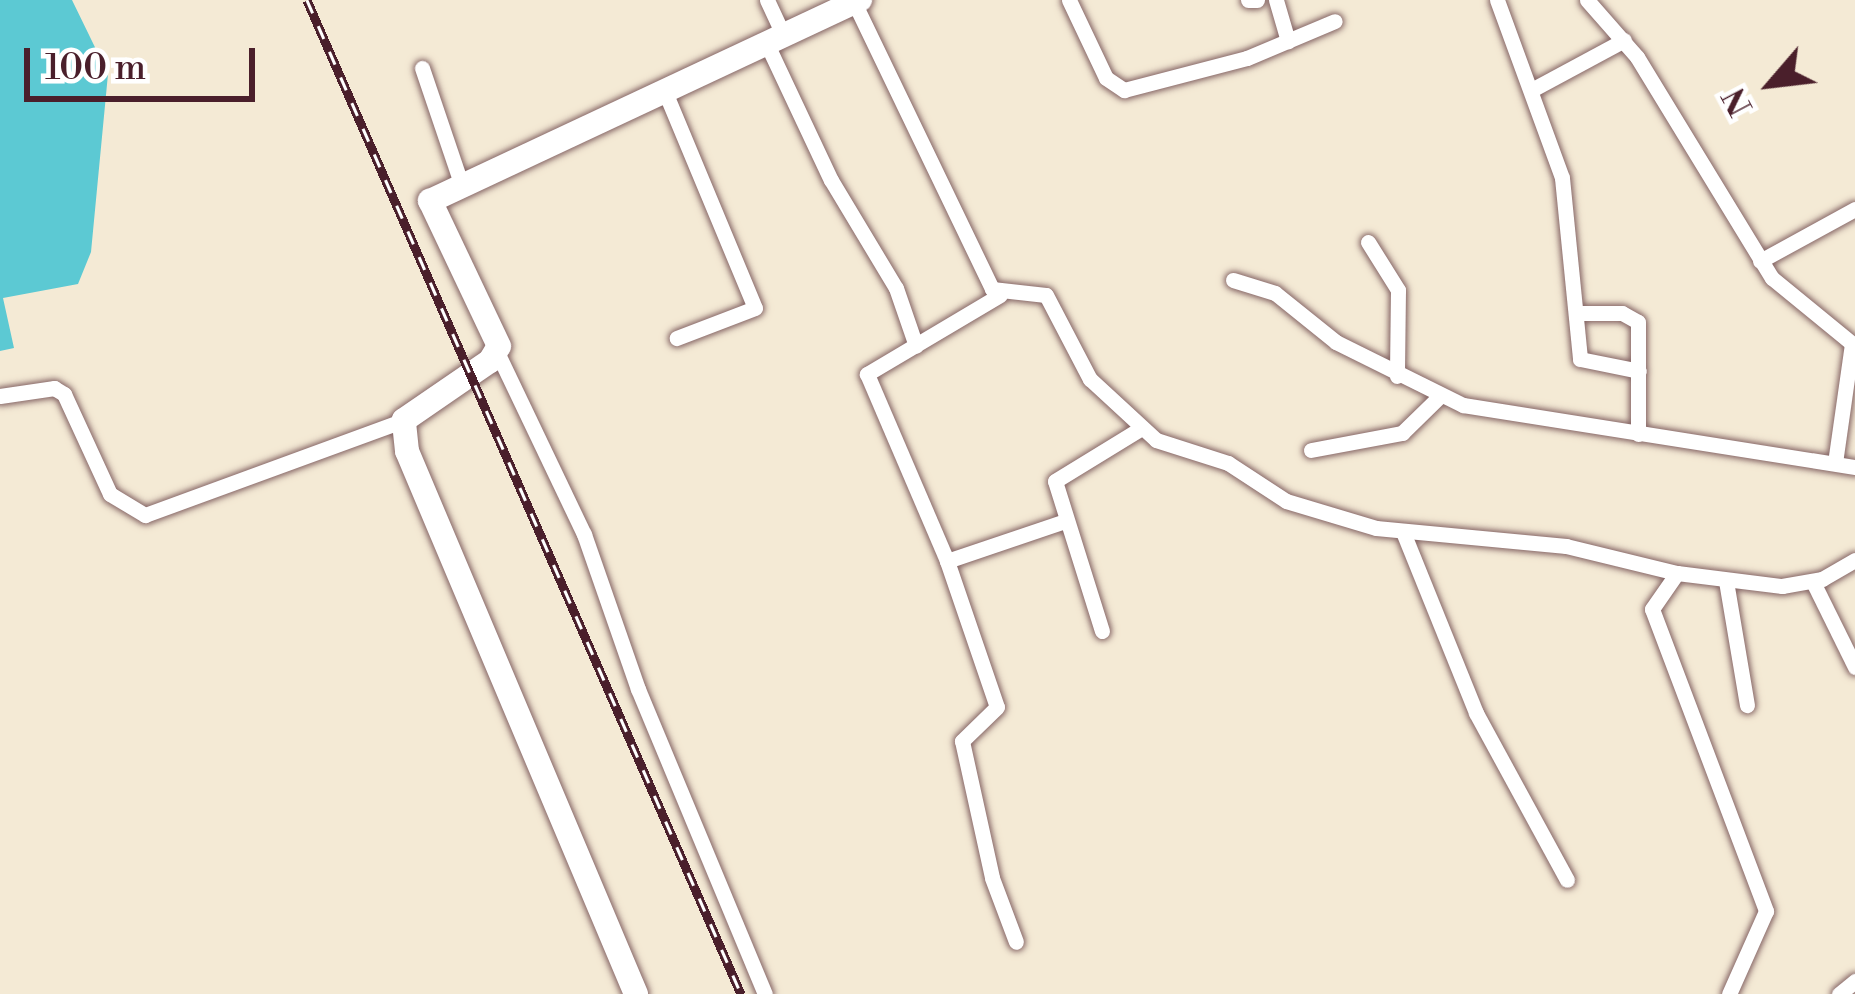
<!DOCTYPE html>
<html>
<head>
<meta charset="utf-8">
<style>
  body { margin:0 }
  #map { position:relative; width:1855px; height:994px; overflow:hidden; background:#f4ead5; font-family:"Libre Bodoni",serif }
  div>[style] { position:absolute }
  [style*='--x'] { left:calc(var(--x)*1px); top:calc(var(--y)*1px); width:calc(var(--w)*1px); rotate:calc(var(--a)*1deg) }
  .water>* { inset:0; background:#5cc9d3 }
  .roads { filter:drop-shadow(0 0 3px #866666) drop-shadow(0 0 3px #866666) }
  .minor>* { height:15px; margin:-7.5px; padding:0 7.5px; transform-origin:7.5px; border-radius:7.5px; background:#fff }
  .primary>* { height:24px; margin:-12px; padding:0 12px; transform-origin:12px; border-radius:12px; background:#fff }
  .rail>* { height:9px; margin-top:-4.5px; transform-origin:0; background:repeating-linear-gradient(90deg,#fff 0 14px,#4a1f2b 0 28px); box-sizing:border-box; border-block:3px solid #4a1f2b }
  span { translate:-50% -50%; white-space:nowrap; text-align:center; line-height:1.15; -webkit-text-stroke:9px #fff; paint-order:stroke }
  .north { position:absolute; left:1711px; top:24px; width:120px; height:120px; -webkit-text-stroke:9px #fff; paint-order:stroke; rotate:242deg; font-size:33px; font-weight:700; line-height:48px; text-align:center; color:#4a1f2b }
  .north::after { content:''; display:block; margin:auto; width:42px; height:54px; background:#4a1f2b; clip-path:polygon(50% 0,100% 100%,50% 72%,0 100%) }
  .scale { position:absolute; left:24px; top:48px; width:231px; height:54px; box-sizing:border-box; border:6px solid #4a1f2b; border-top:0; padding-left:15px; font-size:36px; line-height:42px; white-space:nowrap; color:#4a1f2b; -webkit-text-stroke:9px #fff; paint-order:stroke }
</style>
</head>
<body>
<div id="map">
  <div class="water">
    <i style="clip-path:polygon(0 0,72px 0,108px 74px,91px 252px,78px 284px,3px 298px,14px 348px,0 351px)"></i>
  </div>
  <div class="roads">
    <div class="minor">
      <i style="--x:767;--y:0;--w:35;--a:65"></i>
      <i style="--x:1069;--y:0;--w:86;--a:64.6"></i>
      <i style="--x:1106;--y:78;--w:22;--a:34"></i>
      <i style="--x:1124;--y:90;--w:127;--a:-14.6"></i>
      <i style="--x:1247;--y:58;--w:95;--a:-22.8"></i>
      <i style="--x:1248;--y:0;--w:9;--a:0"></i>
      <i style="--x:1276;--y:0;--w:43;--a:73.7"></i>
      <i style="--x:1497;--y:0;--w:189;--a:69.9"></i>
      <i style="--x:1562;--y:178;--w:182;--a:84.3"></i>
      <i style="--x:1580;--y:359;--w:60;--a:11.5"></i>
      <i style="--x:1587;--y:0;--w:76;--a:48.7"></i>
      <i style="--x:1637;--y:57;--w:259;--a:58.6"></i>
      <i style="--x:1772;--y:278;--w:107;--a:39.3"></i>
      <i style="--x:854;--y:2;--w:318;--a:64.3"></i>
      <i style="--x:992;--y:289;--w:54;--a:6.3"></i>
      <i style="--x:1046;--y:295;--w:95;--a:62.4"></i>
      <i style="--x:1090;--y:379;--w:90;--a:42.7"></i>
      <i style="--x:1156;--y:440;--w:76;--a:17.7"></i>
      <i style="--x:1228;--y:463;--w:69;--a:33.2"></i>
      <i style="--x:1286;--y:501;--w:94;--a:16.7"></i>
      <i style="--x:1376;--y:528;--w:191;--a:5.4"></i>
      <i style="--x:1566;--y:546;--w:114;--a:13.7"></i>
      <i style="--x:1677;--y:573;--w:106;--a:7.1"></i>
      <i style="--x:1782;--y:586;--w:41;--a:-9.9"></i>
      <i style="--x:1822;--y:579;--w:38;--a:-30"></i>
      <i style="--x:765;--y:40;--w:155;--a:64.8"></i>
      <i style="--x:831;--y:180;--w:126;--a:59"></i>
      <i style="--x:896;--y:288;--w:61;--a:71"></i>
      <i style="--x:422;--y:68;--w:121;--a:71.3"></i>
      <i style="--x:663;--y:87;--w:239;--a:67.4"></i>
      <i style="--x:755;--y:308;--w:84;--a:159"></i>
      <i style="--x:1535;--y:88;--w:101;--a:-28.3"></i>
      <i style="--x:1368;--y:242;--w:57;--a:58"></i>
      <i style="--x:1398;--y:290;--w:86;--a:90.7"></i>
      <i style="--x:1760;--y:261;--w:108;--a:-28.7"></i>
      <i style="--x:1233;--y:280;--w:44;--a:17.2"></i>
      <i style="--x:1275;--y:293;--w:78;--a:38.8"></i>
      <i style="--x:1336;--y:342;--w:142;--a:26.4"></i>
      <i style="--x:1463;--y:405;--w:397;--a:9"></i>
      <i style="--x:1000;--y:295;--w:155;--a:149.3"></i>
      <i style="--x:867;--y:374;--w:203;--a:66.8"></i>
      <i style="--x:947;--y:561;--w:154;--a:71.1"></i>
      <i style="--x:997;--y:707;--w:49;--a:135.8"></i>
      <i style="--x:962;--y:741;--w:140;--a:77.6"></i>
      <i style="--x:992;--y:878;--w:68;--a:69.4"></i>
      <i style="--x:1577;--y:313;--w:45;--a:0"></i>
      <i style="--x:1622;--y:313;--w:18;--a:29"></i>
      <i style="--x:1638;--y:322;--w:112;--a:90"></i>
      <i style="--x:497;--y:352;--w:202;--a:64.5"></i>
      <i style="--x:584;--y:534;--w:164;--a:70.8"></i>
      <i style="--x:638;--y:689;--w:330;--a:67.4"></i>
      <i style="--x:0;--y:396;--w:55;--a:-8.4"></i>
      <i style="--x:54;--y:388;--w:12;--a:31"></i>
      <i style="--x:64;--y:394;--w:110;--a:65.3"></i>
      <i style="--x:110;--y:494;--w:41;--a:31"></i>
      <i style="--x:145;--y:515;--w:276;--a:-20.1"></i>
      <i style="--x:1311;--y:450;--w:93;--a:-10.6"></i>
      <i style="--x:1402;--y:433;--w:52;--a:-44.2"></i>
      <i style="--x:1835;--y:463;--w:120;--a:-81.9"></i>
      <i style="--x:1403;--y:532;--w:195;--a:68"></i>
      <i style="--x:1476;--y:713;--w:190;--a:61.4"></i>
      <i style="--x:947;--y:561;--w:125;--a:-18.7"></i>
      <i style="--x:1677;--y:573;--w:44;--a:124.8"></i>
      <i style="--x:1652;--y:609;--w:323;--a:69.3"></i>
      <i style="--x:1766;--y:911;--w:91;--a:114"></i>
      <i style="--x:1726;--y:581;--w:126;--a:80.4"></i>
      <i style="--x:1813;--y:582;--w:95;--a:63.7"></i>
      <i style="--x:1102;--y:631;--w:157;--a:-107.4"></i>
      <i style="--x:1055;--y:481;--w:100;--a:-31.5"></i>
      <i style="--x:1839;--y:994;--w:21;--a:-39"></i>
    </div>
    <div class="primary">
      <i style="--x:636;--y:994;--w:589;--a:-112.87"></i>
      <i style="--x:407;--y:451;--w:31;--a:-96"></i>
      <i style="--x:404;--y:420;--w:104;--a:-34.5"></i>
      <i style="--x:490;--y:361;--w:17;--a:-59"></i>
      <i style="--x:499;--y:346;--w:161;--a:-115.4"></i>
      <i style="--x:430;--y:201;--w:475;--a:-25.1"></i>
    </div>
  </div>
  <div class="rail">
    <i style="--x:307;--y:0;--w:1085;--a:66.41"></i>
  </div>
  <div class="north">N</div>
  <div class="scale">100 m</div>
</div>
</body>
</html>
